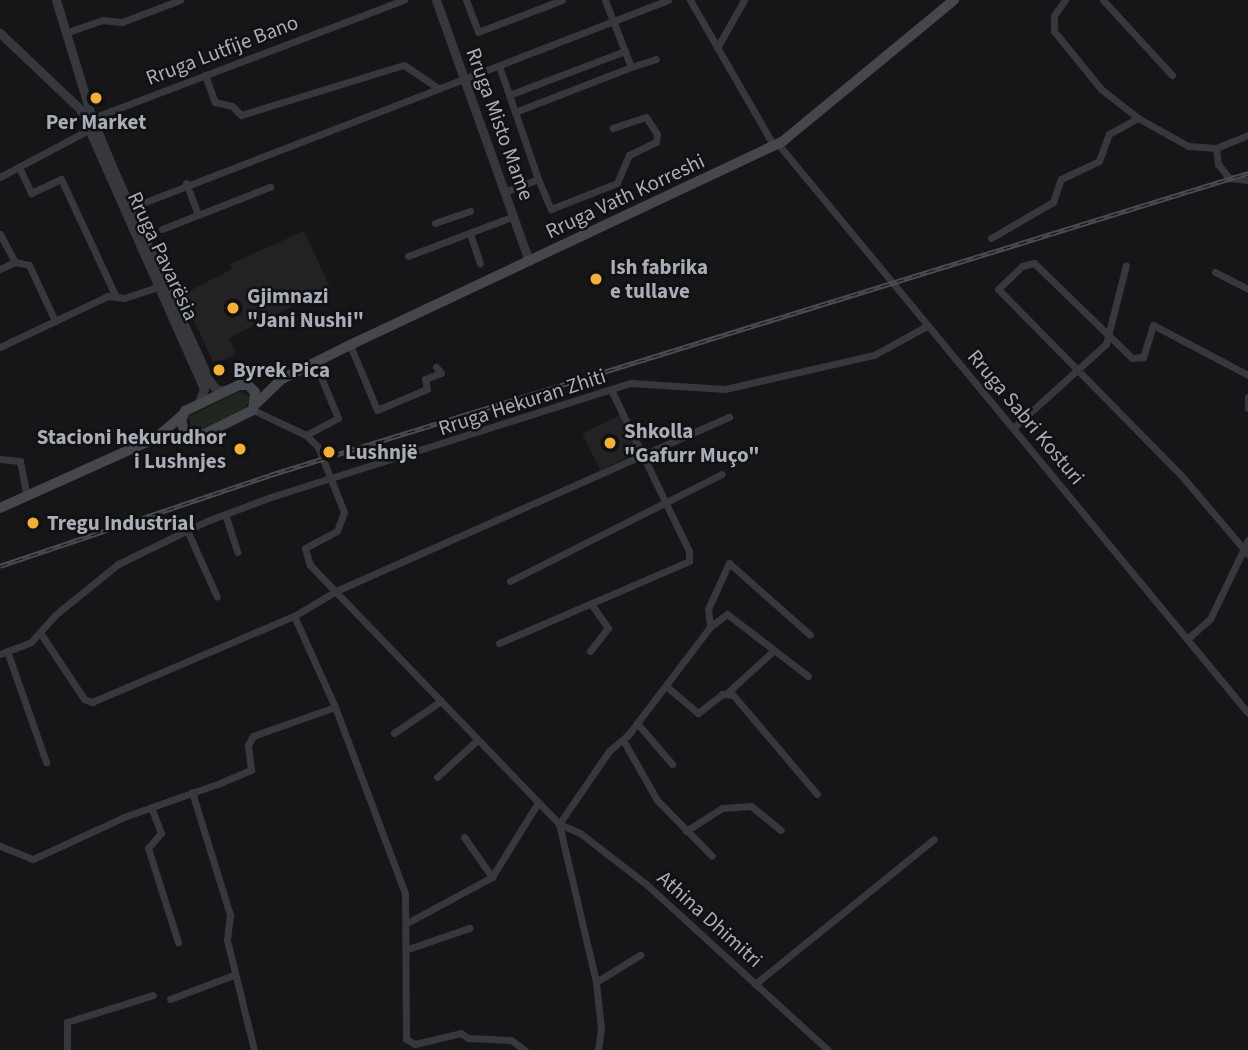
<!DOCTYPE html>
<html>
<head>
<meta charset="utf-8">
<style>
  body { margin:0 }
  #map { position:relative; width:1248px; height:1050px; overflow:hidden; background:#161618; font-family:"Source Sans 3",sans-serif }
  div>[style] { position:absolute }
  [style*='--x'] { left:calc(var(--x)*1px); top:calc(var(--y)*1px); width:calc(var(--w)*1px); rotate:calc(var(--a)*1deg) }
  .built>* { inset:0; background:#222225; transform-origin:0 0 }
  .green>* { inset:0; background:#1e261f }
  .minor>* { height:7px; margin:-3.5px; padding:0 3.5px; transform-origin:3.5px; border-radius:3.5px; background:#37383d }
  .tertiary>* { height:9px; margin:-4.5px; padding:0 4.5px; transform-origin:4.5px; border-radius:4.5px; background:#37383d }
  .secondary>* { height:10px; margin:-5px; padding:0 5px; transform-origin:5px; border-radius:5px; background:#45474d }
  .rail>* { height:5px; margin-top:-2.5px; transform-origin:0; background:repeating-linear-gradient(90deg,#111113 0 8px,#4a4c52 0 16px); box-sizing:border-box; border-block:2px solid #4a4c52 }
  .dots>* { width:19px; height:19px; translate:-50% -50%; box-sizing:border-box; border:4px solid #111113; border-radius:50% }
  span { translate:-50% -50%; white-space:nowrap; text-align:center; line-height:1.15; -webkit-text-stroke:5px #111113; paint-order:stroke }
  .street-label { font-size:21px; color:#a8adb8 }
  .poi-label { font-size:21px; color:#a8adb8; font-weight:700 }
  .left { translate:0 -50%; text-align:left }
  .right { translate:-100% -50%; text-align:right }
</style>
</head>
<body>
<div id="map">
  <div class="built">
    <i style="clip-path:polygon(304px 231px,330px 287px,229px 338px,236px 354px,214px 364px,182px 295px,232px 269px,230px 264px)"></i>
    <i style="left:620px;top:415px;width:41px;height:42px;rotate:64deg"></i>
  </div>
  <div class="green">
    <i style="clip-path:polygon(240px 391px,250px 397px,246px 409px,202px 430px,191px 429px,189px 416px)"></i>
  </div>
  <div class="minor">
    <i style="--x:466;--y:0;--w:34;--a:69"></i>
    <i style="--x:478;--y:32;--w:90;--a:-20.9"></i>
    <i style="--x:690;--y:0;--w:168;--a:60.1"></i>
    <i style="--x:1065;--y:0;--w:19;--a:125"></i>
    <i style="--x:1054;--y:16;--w:15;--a:90"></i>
    <i style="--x:1054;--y:31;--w:75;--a:51"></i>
    <i style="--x:1101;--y:89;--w:47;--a:38.1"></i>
    <i style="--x:1138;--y:118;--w:57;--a:29.2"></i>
    <i style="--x:1188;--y:146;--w:28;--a:4"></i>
    <i style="--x:1216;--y:148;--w:35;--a:-22"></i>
    <i style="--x:1103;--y:0;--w:102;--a:47.4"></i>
    <i style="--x:65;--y:33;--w:39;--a:-19"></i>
    <i style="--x:102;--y:20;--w:20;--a:6"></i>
    <i style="--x:122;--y:22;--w:62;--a:-20.8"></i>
    <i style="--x:717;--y:48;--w:55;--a:-60.6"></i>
    <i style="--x:499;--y:66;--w:49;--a:70.8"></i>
    <i style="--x:631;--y:67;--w:26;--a:-18"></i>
    <i style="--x:205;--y:75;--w:29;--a:70"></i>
    <i style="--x:215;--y:102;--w:17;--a:13"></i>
    <i style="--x:232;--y:106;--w:13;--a:45"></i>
    <i style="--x:241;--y:115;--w:170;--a:-17.1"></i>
    <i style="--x:404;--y:65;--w:42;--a:34.4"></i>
    <i style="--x:509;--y:95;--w:124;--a:-20.8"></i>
    <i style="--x:90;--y:119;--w:336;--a:-20.8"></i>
    <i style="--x:778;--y:144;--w:738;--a:50.44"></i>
    <i style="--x:1216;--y:148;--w:16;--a:83"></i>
    <i style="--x:1218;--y:164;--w:18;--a:52"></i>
    <i style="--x:1229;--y:178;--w:19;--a:6"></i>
    <i style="--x:19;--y:167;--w:29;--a:65"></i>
    <i style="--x:31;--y:193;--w:33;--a:-25"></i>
    <i style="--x:61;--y:179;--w:130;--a:65"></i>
    <i style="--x:0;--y:177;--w:104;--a:-28"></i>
    <i style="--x:538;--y:179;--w:33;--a:67"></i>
    <i style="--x:551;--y:209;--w:71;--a:-21.5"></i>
    <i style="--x:617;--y:183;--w:30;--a:-67"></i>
    <i style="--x:629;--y:155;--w:30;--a:-26"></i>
    <i style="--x:656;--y:142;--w:8;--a:-83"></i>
    <i style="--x:657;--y:134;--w:20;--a:-123"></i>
    <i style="--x:646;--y:117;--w:35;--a:162"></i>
    <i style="--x:186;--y:183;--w:34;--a:69"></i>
    <i style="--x:507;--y:191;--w:33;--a:-21"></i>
    <i style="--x:538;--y:179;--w:71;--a:-108.9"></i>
    <i style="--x:515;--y:112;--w:124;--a:-21.2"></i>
    <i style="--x:631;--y:67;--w:72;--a:-111.2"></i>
    <i style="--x:130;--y:208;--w:577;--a:-21.14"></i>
    <i style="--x:435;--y:223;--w:37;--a:-19"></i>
    <i style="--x:162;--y:229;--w:116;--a:-21.3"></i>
    <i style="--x:470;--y:233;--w:32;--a:72"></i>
    <i style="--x:0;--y:234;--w:32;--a:62"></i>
    <i style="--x:15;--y:262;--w:17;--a:155"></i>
    <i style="--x:991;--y:238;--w:72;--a:-30.1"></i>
    <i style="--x:1053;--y:202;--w:24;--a:-71"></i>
    <i style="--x:1061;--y:179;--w:42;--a:-25.3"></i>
    <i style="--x:1099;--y:161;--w:29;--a:-70"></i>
    <i style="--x:1109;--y:134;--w:33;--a:-29"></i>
    <i style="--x:408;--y:256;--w:113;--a:-20.7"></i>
    <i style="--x:15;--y:262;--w:14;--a:12"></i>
    <i style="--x:29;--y:265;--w:62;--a:65.1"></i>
    <i style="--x:1215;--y:272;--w:37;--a:27"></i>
    <i style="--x:350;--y:345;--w:70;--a:67.4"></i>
    <i style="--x:377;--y:410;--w:54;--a:-22.8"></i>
    <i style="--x:427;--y:389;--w:10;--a:-101"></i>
    <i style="--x:425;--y:379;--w:17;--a:-21"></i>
    <i style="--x:441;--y:373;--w:8;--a:-130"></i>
    <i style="--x:0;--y:347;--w:119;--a:-25.3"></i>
    <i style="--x:108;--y:296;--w:16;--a:7"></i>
    <i style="--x:124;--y:298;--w:35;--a:-18"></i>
    <i style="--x:1248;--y:375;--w:107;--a:-152.2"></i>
    <i style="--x:1153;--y:325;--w:34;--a:107"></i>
    <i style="--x:1143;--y:357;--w:11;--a:175"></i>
    <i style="--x:1132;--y:358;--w:136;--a:-135.9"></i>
    <i style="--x:1034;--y:263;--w:12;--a:166"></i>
    <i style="--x:1022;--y:266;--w:33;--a:136"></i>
    <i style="--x:998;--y:289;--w:261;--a:45.5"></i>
    <i style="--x:1181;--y:475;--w:104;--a:49.7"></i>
    <i style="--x:1248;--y:397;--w:11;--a:90"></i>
    <i style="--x:253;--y:410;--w:59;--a:25.3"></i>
    <i style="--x:306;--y:435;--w:36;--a:-28"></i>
    <i style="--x:338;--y:418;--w:60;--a:-112.7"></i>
    <i style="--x:1013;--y:428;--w:125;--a:-42.1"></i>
    <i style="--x:1106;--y:344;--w:81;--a:-75.8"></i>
    <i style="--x:306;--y:435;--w:17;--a:45"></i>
    <i style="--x:318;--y:447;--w:70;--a:68.2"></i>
    <i style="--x:344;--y:512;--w:20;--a:110"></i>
    <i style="--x:337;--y:531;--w:36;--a:152"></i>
    <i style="--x:305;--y:548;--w:18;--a:74"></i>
    <i style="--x:310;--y:565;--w:359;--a:46.1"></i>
    <i style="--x:559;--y:824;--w:162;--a:76.8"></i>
    <i style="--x:596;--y:982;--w:47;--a:83.9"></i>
    <i style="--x:601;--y:1029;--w:21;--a:98"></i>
    <i style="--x:0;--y:459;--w:20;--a:6"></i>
    <i style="--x:20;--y:461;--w:36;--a:79"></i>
    <i style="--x:225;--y:514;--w:40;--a:72"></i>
    <i style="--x:187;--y:530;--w:73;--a:65.9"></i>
    <i style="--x:510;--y:581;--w:237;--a:-26.8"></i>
    <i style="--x:294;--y:616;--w:100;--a:65.7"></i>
    <i style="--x:335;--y:707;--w:199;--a:69.4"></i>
    <i style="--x:405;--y:893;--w:146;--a:89.6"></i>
    <i style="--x:406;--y:1039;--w:10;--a:29"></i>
    <i style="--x:415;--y:1044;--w:47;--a:-13.4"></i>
    <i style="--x:461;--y:1033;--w:9;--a:36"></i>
    <i style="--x:468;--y:1038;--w:43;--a:2.7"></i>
    <i style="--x:511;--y:1040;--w:17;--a:36"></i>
    <i style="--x:710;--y:627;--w:18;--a:-96"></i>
    <i style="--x:708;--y:609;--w:51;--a:-65.5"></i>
    <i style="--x:729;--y:563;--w:108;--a:41.6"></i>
    <i style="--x:41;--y:634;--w:78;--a:56.5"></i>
    <i style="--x:84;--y:699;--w:9;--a:21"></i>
    <i style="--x:92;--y:702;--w:220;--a:-23.1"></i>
    <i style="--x:294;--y:616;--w:49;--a:-30.8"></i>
    <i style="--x:336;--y:591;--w:430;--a:-23.9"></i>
    <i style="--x:1187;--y:639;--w:30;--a:-41"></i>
    <i style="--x:1210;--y:619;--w:88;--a:-64.3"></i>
    <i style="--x:499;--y:643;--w:207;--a:-23.3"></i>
    <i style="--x:689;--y:561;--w:10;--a:-90"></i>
    <i style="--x:689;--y:551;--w:177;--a:-115.8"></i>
    <i style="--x:7;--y:651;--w:118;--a:70.6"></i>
    <i style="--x:590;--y:651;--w:29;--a:-52"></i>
    <i style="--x:608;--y:628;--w:29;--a:-125"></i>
    <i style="--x:0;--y:654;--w:33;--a:-21"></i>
    <i style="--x:31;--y:642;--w:36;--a:-48"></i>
    <i style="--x:55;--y:615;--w:81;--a:-39"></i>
    <i style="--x:118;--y:564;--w:99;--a:-25.8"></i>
    <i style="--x:207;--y:521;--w:68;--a:-20.6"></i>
    <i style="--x:271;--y:497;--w:378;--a:-17.6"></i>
    <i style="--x:631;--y:383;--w:94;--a:3.7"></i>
    <i style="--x:725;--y:389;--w:153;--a:-12.9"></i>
    <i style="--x:874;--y:355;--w:60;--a:-28.7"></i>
    <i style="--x:808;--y:676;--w:102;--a:-142.6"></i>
    <i style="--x:727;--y:614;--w:21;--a:143"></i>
    <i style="--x:710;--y:627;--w:136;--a:127.2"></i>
    <i style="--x:628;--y:735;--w:25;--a:140"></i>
    <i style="--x:609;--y:751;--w:88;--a:124.4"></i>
    <i style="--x:559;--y:824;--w:23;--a:23"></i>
    <i style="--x:580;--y:833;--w:83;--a:37.7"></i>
    <i style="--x:646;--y:884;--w:246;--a:42.4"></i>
    <i style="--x:666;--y:686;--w:42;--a:40.2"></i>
    <i style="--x:698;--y:713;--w:31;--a:-38"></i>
    <i style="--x:722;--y:694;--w:11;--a:5"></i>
    <i style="--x:733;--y:695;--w:130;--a:49.7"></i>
    <i style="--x:727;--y:693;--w:61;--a:-42.3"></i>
    <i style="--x:637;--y:723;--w:54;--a:49.5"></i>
    <i style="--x:394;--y:733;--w:57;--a:-34.2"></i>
    <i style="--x:623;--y:740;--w:69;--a:60.5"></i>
    <i style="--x:657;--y:800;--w:78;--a:45.5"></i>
    <i style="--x:437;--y:777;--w:53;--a:-42.7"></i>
    <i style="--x:192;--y:792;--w:129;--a:72.8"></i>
    <i style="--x:230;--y:915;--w:25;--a:97"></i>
    <i style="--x:227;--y:940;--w:113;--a:76.2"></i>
    <i style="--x:151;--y:807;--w:28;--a:69"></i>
    <i style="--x:161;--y:833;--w:20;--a:131"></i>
    <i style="--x:148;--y:848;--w:99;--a:72.3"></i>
    <i style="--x:686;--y:831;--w:43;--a:-32.6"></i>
    <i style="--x:722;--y:808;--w:29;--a:-4"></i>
    <i style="--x:751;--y:806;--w:38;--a:39"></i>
    <i style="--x:464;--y:837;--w:49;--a:55"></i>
    <i style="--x:0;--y:846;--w:35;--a:22"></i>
    <i style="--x:33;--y:859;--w:100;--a:-24.8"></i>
    <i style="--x:124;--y:817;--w:102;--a:-19.5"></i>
    <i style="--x:220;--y:783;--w:34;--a:-23"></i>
    <i style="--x:251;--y:770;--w:25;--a:-97"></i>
    <i style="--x:248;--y:745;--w:10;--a:-61"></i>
    <i style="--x:253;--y:736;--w:87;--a:-19.5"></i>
    <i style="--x:407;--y:923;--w:97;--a:-28.4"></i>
    <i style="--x:492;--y:877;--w:86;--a:-58.3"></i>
    <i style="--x:408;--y:949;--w:65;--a:-19"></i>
    <i style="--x:596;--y:982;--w:52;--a:-31.5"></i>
    <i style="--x:755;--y:984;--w:230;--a:-39"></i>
    <i style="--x:170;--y:999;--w:68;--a:-20.6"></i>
    <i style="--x:67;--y:1050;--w:28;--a:-90"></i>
    <i style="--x:67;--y:1022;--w:90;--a:-17.4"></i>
  </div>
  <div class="tertiary">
    <i style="--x:56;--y:0;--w:123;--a:73"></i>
    <i style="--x:92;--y:118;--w:57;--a:67.5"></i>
    <i style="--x:114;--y:171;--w:232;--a:65.5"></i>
    <i style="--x:210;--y:382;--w:11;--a:49"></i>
    <i style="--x:217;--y:390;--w:9;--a:0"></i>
    <i style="--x:436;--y:0;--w:277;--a:70.4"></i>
    <i style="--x:0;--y:33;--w:110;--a:43.5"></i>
    <i style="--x:80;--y:109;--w:306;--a:66.1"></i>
    <i style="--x:204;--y:389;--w:15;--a:110"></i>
  </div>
  <div class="secondary">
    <i style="--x:239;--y:385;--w:9;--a:0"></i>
    <i style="--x:248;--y:385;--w:10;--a:45"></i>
    <i style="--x:255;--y:392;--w:18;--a:96"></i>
    <i style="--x:253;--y:410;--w:56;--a:153.4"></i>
    <i style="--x:203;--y:435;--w:18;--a:-174"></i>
    <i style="--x:185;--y:433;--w:13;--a:-108"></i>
    <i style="--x:181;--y:421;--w:11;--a:-68"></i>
    <i style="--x:185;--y:411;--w:60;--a:-25.7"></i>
    <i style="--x:257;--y:403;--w:35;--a:-44"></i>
    <i style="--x:282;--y:379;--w:76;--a:-26.6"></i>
    <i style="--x:350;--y:345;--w:479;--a:-25.2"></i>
    <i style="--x:783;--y:141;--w:222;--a:-39.5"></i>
    <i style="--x:0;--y:508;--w:171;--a:-24.2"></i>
    <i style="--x:156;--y:438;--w:35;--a:-41"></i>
  </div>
  <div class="rail">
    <i style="--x:0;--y:566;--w:285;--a:-18.6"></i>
    <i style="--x:270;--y:475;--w:1024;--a:-17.16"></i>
  </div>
  <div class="dots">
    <i style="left:96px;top:98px;background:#f2b134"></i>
    <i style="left:596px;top:279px;background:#f2b134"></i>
    <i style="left:233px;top:308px;background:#f2b134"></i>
    <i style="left:219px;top:370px;background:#f2b134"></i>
    <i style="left:610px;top:443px;background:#f2b134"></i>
    <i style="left:240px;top:449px;background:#f2b134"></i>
    <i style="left:329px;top:452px;background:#f2b134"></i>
    <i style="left:33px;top:523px;background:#f2b134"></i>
  </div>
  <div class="street-label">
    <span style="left:222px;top:50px;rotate:-21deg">Rruga Lutfije Bano</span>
    <span style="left:500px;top:124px;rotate:70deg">Rruga Misto Mame</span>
    <span style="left:625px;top:196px;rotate:-25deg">Rruga Vath Korreshi</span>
    <span style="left:163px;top:256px;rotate:65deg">Rruga Pavarësia</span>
    <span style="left:522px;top:402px;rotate:-18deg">Rruga Hekuran Zhiti</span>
    <span style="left:1026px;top:417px;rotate:50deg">Rruga Sabri Kosturi</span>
    <span style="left:710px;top:919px;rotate:42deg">Athina Dhimitri</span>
  </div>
  <div class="poi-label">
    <span style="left:96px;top:122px">Per Market</span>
    <span class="left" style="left:610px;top:279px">Ish fabrika<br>e tullave</span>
    <span class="left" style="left:247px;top:308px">Gjimnazi<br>"Jani Nushi"</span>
    <span class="left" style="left:233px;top:370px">Byrek Pica</span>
    <span class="left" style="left:624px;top:443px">Shkolla<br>"Gafurr Muço"</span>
    <span class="right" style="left:226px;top:449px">Stacioni hekurudhor<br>i Lushnjes</span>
    <span class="left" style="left:345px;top:452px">Lushnjë</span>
    <span class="left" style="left:47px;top:523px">Tregu Industrial</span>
  </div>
</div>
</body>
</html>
